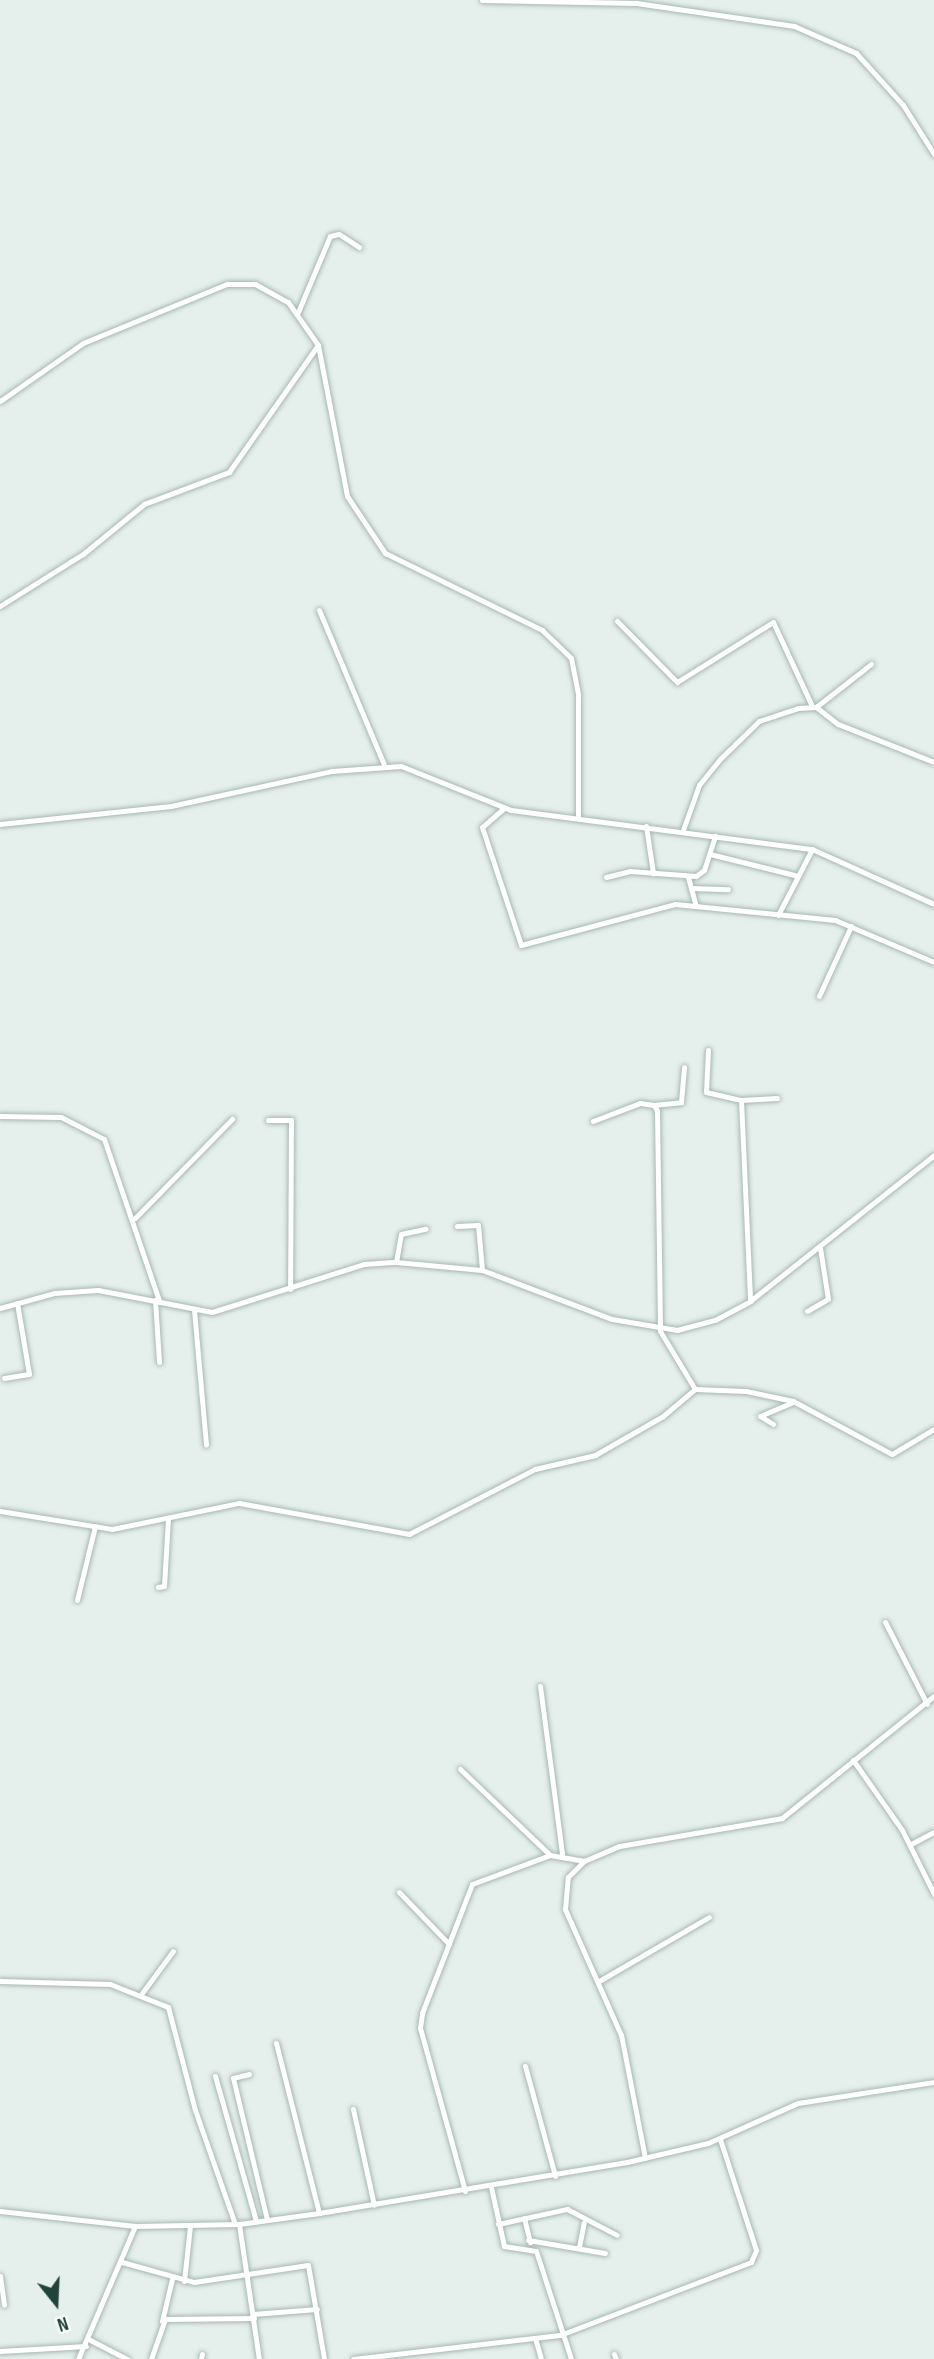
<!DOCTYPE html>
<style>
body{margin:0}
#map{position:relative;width:934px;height:2359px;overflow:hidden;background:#e5efeb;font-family:"Sofia Sans Condensed",sans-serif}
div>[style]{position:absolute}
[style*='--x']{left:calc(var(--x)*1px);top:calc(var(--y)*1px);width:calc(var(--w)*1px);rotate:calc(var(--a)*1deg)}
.roads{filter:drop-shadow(0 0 2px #a7b8b3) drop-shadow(0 0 2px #a7b8b3)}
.minor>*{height:5px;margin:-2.5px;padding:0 2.5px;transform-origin:2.5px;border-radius:2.5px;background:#fff}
span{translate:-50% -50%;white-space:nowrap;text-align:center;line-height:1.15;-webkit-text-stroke:7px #f7fbf9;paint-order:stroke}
.north{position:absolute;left:21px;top:2268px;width:70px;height:70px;-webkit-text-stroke:5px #f7fbf9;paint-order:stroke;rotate:162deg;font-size:19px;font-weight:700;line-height:28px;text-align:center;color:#22433b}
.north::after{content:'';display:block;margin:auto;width:24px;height:32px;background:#22433b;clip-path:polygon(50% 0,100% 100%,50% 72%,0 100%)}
</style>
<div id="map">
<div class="roads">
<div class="minor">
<i style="--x:482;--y:0;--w:154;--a:1.1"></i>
<i style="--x:636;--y:3;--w:160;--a:8.3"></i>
<i style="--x:794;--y:26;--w:68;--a:23.5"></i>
<i style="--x:856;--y:53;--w:70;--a:47.9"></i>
<i style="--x:903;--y:105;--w:58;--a:57.7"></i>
<i style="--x:298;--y:312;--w:82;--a:-67.2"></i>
<i style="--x:330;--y:236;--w:9;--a:-13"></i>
<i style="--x:339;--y:234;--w:24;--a:33"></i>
<i style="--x:0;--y:401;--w:101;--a:-34.9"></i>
<i style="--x:83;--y:343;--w:156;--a:-22.3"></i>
<i style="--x:227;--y:284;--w:28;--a:0"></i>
<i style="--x:255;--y:284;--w:38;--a:29"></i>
<i style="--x:288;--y:302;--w:52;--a:55.1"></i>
<i style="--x:318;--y:345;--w:154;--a:79.1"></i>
<i style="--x:347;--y:496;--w:69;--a:56.3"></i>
<i style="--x:385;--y:553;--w:175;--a:26.1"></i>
<i style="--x:542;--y:630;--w:40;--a:44"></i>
<i style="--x:571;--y:658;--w:38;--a:79"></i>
<i style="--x:578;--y:695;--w:123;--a:90"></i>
<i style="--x:0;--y:606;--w:98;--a:-32.1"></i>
<i style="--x:83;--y:554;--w:79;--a:-39.3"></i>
<i style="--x:144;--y:504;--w:91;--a:-20.6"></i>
<i style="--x:229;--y:472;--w:155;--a:-55"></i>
<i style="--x:319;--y:610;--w:170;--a:67.2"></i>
<i style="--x:617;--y:621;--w:86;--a:45.5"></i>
<i style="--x:677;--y:682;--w:113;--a:-32"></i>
<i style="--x:773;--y:622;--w:93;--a:65.1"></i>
<i style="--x:816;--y:707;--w:70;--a:-38"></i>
<i style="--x:504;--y:808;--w:29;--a:139"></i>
<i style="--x:482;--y:827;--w:124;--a:71.7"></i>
<i style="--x:521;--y:945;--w:159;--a:-14.9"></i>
<i style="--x:675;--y:904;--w:161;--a:5.7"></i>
<i style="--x:835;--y:920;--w:108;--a:23"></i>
<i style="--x:0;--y:824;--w:172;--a:-6"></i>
<i style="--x:171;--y:806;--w:165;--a:-12.3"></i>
<i style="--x:332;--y:771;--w:69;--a:-4.1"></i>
<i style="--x:401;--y:766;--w:118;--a:21.8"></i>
<i style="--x:511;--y:810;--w:304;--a:7.4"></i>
<i style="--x:812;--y:849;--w:134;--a:24.3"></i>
<i style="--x:646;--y:826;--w:48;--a:81.5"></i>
<i style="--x:683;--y:830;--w:48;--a:-70.4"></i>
<i style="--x:699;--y:785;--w:35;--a:-51"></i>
<i style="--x:721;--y:758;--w:53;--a:-44.2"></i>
<i style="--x:759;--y:721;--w:41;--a:-18.4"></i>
<i style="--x:798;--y:708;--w:18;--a:-3"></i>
<i style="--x:816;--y:707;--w:28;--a:38"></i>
<i style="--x:838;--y:724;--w:103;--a:21.6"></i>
<i style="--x:710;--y:854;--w:91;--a:14"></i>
<i style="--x:606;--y:877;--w:25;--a:-14"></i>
<i style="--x:630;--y:871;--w:66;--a:4.3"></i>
<i style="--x:696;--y:876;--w:10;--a:-37"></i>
<i style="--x:704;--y:870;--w:36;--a:-72"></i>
<i style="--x:688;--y:877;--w:30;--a:75"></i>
<i style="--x:691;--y:888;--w:37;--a:2"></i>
<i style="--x:778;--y:915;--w:74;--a:-62.7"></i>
<i style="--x:819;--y:996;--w:77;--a:-65.4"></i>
<i style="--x:708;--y:1050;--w:42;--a:92.7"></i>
<i style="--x:706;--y:1092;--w:36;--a:13"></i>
<i style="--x:741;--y:1100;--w:36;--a:-3"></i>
<i style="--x:741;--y:1100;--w:201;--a:87.4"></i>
<i style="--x:654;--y:1105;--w:27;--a:-6"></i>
<i style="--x:681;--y:1102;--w:35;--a:-85"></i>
<i style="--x:0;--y:1116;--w:61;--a:0.9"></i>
<i style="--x:61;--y:1117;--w:48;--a:27.1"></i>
<i style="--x:104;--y:1139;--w:171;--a:71.2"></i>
<i style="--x:268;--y:1120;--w:23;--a:0"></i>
<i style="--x:291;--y:1120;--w:169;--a:90.3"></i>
<i style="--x:593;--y:1121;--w:50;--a:-21"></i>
<i style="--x:640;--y:1103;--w:14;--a:8"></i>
<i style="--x:654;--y:1105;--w:7;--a:63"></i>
<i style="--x:657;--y:1111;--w:220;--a:89.2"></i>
<i style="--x:660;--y:1331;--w:68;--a:58.9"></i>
<i style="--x:695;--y:1389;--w:51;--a:2.2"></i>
<i style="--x:746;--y:1391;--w:48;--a:12"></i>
<i style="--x:793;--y:1401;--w:112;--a:28.2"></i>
<i style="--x:892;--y:1454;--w:49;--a:-30.8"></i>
<i style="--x:135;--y:1218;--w:139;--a:-45.6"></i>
<i style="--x:457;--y:1226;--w:21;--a:-3"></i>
<i style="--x:478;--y:1225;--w:45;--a:84.9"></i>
<i style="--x:396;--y:1262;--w:28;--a:-80"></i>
<i style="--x:401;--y:1234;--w:25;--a:-12"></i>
<i style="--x:155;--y:1300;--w:62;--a:86.3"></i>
<i style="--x:0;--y:1308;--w:56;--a:-15.5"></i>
<i style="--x:54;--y:1293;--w:44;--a:-3.9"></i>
<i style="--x:98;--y:1290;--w:116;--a:10.9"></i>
<i style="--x:212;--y:1312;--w:159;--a:-17.5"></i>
<i style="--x:364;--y:1264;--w:32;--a:-4"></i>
<i style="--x:396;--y:1262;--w:86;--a:5.3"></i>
<i style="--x:482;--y:1270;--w:139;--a:20.7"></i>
<i style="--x:612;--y:1319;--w:66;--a:9.6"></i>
<i style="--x:677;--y:1330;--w:39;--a:-15"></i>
<i style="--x:715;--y:1320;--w:40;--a:-28"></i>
<i style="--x:750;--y:1301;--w:235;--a:-38.4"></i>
<i style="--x:194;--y:1310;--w:135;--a:84.9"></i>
<i style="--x:807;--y:1311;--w:24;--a:-30"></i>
<i style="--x:828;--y:1299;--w:52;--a:-98.9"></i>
<i style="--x:4;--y:1378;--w:25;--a:-9"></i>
<i style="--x:29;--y:1374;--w:72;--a:-99.6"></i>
<i style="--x:773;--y:1424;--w:15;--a:-148"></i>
<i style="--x:760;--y:1416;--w:36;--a:-23"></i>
<i style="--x:0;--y:1511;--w:113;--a:9.1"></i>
<i style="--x:112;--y:1529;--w:130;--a:-11.6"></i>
<i style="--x:239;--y:1503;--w:173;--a:10.3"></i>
<i style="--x:409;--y:1534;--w:142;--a:-27.3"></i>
<i style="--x:535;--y:1469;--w:62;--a:-13.1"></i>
<i style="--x:595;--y:1455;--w:78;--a:-29.8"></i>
<i style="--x:663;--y:1416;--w:42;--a:-40.2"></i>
<i style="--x:158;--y:1587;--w:6;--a:-9"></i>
<i style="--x:164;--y:1586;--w:67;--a:-86.6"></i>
<i style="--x:77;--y:1600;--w:76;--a:-76.3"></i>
<i style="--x:885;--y:1622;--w:92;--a:62.9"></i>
<i style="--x:540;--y:1686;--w:169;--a:82.5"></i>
<i style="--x:853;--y:1760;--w:85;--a:55"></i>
<i style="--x:902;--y:1830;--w:72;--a:63.4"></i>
<i style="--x:460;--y:1769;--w:124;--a:43.7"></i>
<i style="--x:911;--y:1844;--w:26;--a:-28"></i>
<i style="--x:399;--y:1892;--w:72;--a:46.1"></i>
<i style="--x:0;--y:1981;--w:110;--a:1.6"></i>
<i style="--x:110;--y:1984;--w:62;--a:21.6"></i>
<i style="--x:168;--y:2007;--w:106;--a:75.3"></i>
<i style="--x:195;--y:2110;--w:121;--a:70.7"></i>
<i style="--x:599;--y:1981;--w:127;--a:-30.2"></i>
<i style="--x:142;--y:1993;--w:52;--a:-53.6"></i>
<i style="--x:276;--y:2043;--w:175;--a:75.8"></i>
<i style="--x:525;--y:2066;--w:114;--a:74.7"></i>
<i style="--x:249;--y:2074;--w:16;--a:166"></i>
<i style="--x:233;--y:2078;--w:146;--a:76.5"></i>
<i style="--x:215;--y:2076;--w:151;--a:74.2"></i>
<i style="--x:353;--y:2109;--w:98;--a:77.7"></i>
<i style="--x:645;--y:2158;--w:125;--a:-101"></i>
<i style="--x:621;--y:2035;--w:138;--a:-114"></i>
<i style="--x:565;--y:1909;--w:32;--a:-85"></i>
<i style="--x:568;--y:1877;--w:23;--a:-45"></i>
<i style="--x:584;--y:1861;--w:38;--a:-23"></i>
<i style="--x:619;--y:1846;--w:165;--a:-9.7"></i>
<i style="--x:782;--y:1818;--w:195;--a:-38.8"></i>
<i style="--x:491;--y:2187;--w:60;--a:77.6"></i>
<i style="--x:504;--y:2246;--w:32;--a:9"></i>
<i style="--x:536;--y:2251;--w:114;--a:72"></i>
<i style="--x:465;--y:2191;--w:169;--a:-105.4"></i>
<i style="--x:420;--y:2028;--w:15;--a:-82"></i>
<i style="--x:422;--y:2013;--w:138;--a:-68.8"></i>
<i style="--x:472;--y:1884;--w:83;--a:-20.4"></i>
<i style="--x:550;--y:1855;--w:35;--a:10"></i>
<i style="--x:0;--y:2211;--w:136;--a:6.3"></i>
<i style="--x:135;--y:2226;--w:104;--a:-1.1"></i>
<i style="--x:239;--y:2224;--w:81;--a:-7.8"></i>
<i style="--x:319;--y:2213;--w:312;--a:-9.4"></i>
<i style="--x:627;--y:2162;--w:83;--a:-13.2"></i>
<i style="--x:708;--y:2143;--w:98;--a:-24"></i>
<i style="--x:798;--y:2103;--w:138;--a:-8.8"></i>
<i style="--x:524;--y:2218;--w:25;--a:76"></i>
<i style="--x:239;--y:2224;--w:136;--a:81.6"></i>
<i style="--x:498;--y:2224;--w:71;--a:-12.3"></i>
<i style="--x:567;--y:2209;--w:56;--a:27.5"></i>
<i style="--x:528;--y:2240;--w:78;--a:9.6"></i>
<i style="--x:579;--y:2247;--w:25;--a:-79"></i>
<i style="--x:122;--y:2262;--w:75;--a:15.5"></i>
<i style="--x:194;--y:2282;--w:115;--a:-8.5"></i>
<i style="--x:308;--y:2265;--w:95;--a:80.3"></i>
<i style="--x:0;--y:2276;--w:29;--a:82"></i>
<i style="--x:184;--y:2281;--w:55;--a:-83.8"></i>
<i style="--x:253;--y:2314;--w:64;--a:-4.5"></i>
<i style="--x:162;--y:2321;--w:43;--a:-76.6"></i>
<i style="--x:535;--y:2338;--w:22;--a:74"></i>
<i style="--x:90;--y:2340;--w:42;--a:27.2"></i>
<i style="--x:0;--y:2351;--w:86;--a:-3.3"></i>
<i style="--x:614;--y:2354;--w:5;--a:68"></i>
<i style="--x:78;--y:2359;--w:145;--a:-66.8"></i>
<i style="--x:151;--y:2359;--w:42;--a:-70.7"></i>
<i style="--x:165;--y:2319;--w:89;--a:-0.6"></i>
<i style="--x:201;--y:2359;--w:5;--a:-79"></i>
<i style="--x:353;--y:2359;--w:208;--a:-6.6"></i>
<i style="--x:560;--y:2335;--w:204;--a:-20.9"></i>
<i style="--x:751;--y:2262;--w:13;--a:-67"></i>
<i style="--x:756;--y:2250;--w:117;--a:-108"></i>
</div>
</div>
<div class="north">N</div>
</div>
